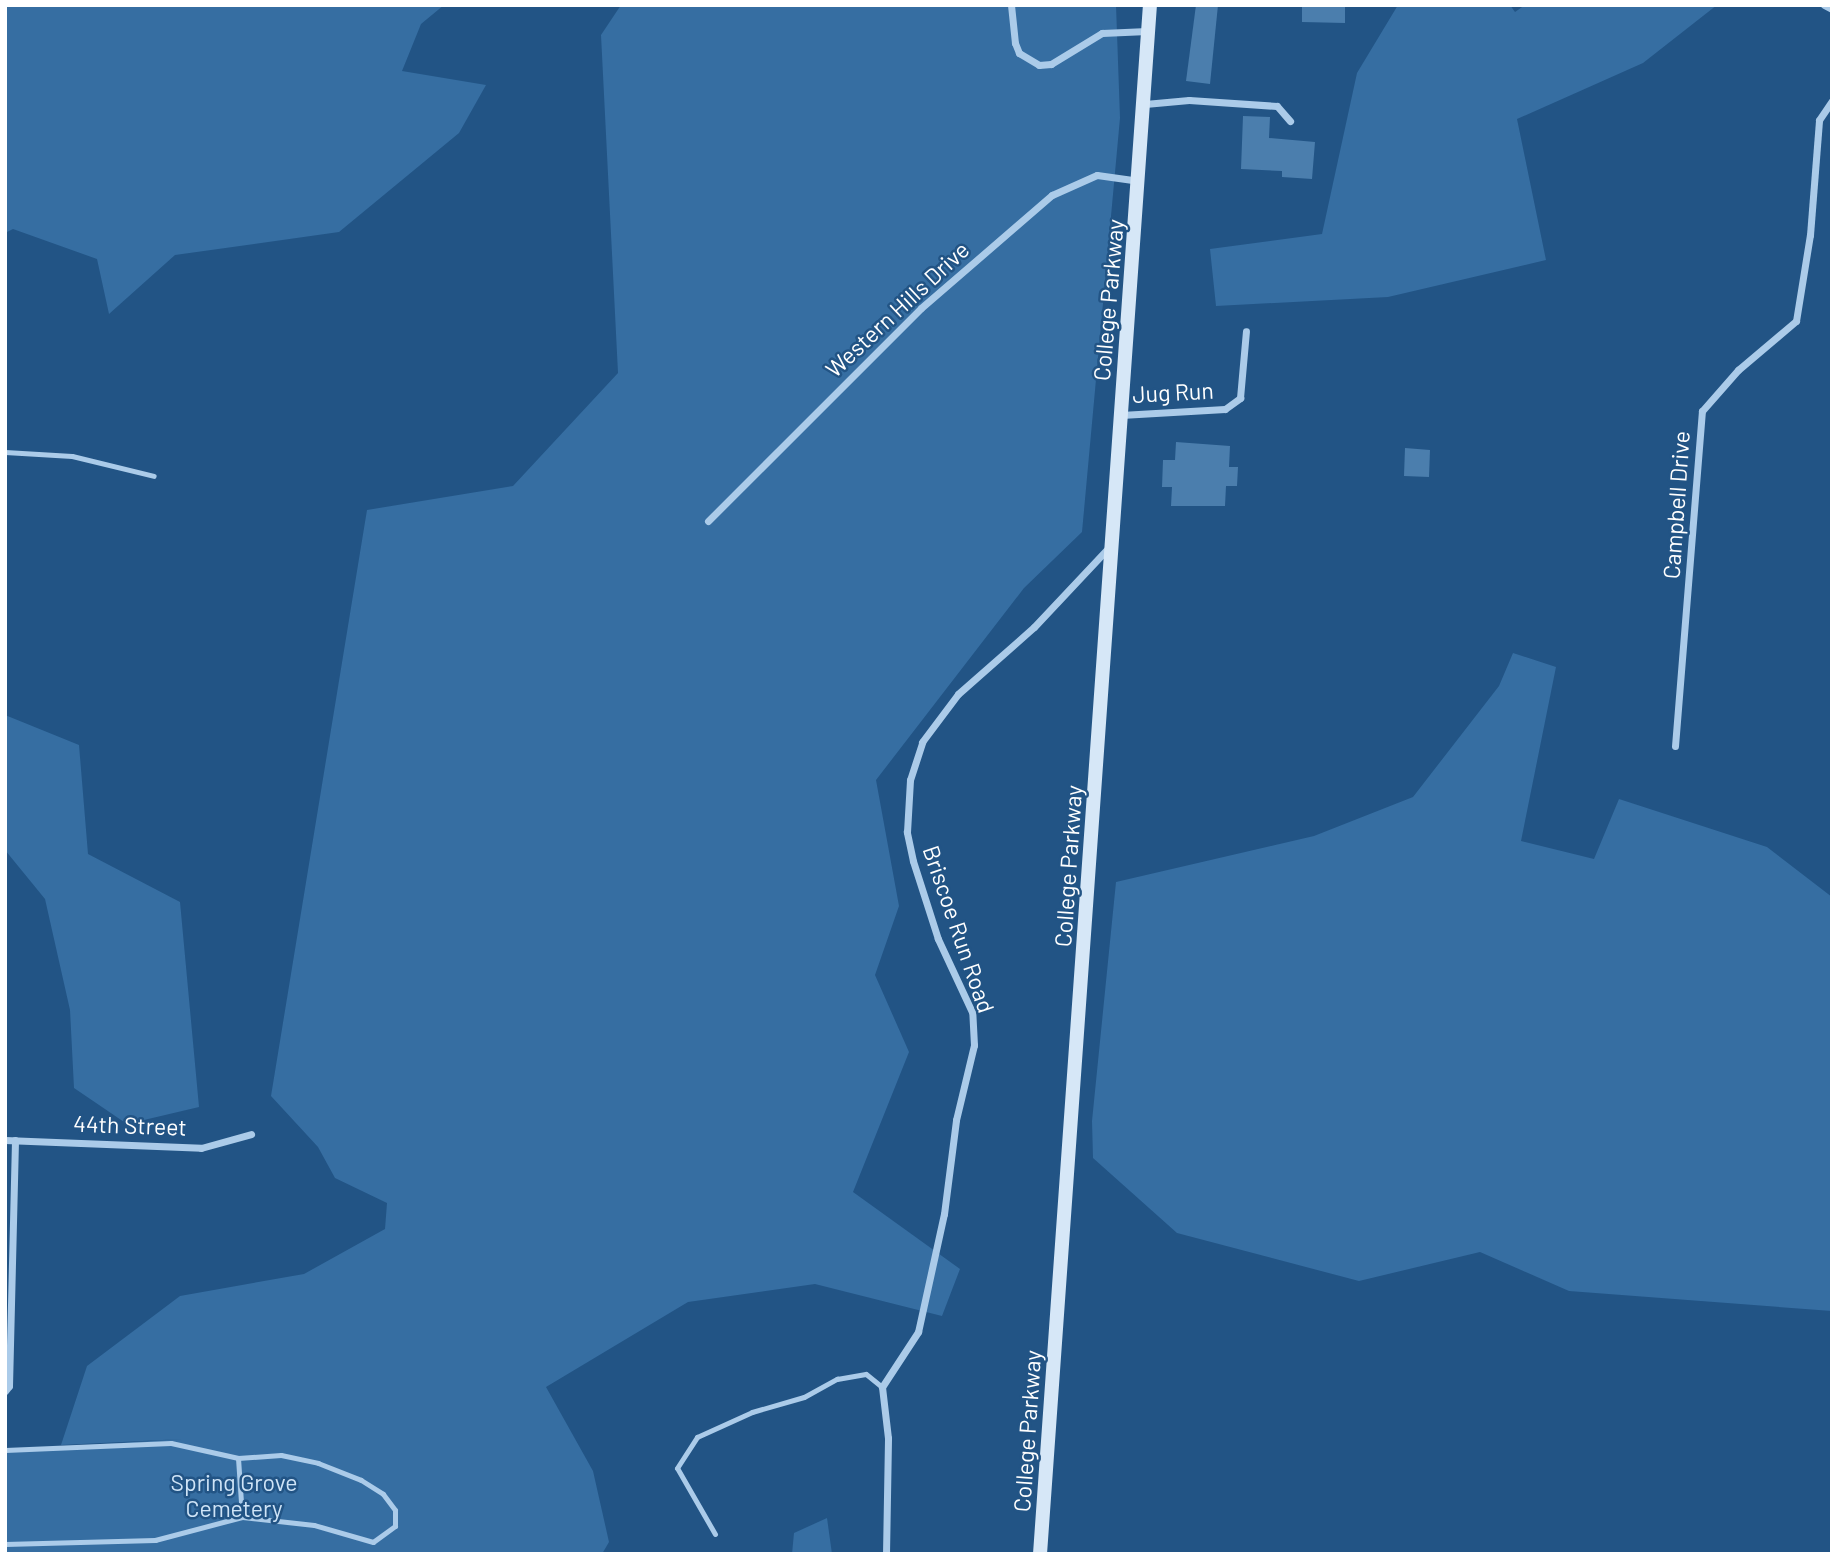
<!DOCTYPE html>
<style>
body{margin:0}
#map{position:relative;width:1837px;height:1559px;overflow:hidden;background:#225485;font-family:Barlow,sans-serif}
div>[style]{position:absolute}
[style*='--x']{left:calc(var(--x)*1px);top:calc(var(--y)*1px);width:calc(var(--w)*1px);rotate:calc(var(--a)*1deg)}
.green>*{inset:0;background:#366ea2}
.building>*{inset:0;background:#4b7ead}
.lane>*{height:5px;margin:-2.5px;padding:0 2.5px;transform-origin:2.5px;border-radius:2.5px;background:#abcbe9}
.street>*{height:7px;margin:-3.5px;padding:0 3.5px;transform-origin:3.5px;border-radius:3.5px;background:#abcbe9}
.secondary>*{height:14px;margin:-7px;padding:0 7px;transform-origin:7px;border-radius:7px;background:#d6e7f7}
span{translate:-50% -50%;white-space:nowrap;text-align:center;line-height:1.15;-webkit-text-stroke:5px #225485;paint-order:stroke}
.street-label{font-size:23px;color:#fff}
.park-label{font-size:23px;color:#cfe4f7}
.frame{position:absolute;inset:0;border:7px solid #fff;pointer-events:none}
</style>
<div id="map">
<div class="green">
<i style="clip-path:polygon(5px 5px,444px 5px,421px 24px,402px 71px,486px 85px,459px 133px,339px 232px,175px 255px,109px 314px,97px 259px,13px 229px,5px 233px)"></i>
<i style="clip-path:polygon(621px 5px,1116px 5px,1120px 118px,1082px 532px,1024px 588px,876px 780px,899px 906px,875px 975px,909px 1052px,853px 1192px,960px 1269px,942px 1316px,815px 1284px,688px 1302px,546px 1387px,593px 1471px,609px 1542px,602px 1554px,5px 1554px,5px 1450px,183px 1439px,61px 1445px,87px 1366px,180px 1296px,304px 1274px,385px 1229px,387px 1203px,335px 1178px,318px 1147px,271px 1096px,367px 510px,513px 486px,618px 373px,601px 35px)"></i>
<i style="clip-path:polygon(1398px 5px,1510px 5px,1515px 12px,1525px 5px,1717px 5px,1643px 63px,1517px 119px,1546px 260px,1388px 297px,1216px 306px,1210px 249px,1322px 234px,1357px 73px)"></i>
<i style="clip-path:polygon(1513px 653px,1556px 667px,1521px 841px,1594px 859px,1619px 799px,1767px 847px,1832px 897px,1832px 1311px,1569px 1291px,1480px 1252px,1359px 1281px,1177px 1233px,1093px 1158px,1092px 1121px,1116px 882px,1314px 836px,1413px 797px,1499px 686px)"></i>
<i style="clip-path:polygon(5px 715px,79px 745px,88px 854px,180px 902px,199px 1107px,127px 1124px,74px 1088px,70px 1010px,45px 899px,5px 850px)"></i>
<i style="clip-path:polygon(827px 1518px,832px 1554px,792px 1554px,794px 1533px)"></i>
</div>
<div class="building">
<i style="clip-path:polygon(1196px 5px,1218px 5px,1210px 84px,1186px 81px)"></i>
<i style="clip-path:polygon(1302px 5px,1345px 5px,1345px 23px,1302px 22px)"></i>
<i style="clip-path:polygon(1243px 116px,1270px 117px,1269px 138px,1315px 142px,1312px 179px,1282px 177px,1282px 171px,1241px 169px)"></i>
<i style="clip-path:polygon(1176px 442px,1230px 446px,1229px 467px,1238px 467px,1237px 486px,1226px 486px,1225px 506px,1171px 506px,1172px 487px,1162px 487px,1163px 460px,1175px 460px)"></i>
<i style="clip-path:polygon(1405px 448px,1430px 450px,1429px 477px,1404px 476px)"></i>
</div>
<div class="lane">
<i style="--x:5;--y:452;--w:67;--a:3.4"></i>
<i style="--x:72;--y:456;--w:84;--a:13.7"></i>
<i style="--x:5;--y:1450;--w:166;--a:-2.4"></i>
<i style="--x:171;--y:1443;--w:69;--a:12.6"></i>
<i style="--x:238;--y:1458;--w:43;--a:-4"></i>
<i style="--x:281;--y:1455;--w:38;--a:12"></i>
<i style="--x:318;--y:1463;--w:46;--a:21.6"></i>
<i style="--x:361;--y:1480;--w:26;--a:32"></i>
<i style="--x:383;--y:1494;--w:20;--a:53"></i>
<i style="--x:395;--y:1510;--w:16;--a:90"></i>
<i style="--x:395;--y:1526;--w:27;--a:144"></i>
<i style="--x:373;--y:1542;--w:61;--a:-163.9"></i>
<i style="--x:314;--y:1525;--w:72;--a:-173.7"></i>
<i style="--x:242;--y:1517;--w:90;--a:165.2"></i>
<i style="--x:155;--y:1540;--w:150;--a:178.5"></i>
<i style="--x:238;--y:1458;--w:59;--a:86.1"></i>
<i style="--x:715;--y:1534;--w:76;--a:-119.9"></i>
<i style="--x:677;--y:1468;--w:37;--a:-57"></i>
<i style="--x:697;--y:1437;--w:60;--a:-24.4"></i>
<i style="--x:752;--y:1412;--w:54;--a:-16.1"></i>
<i style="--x:804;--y:1397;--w:38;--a:-29"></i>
<i style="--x:837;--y:1379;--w:29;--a:-10"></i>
<i style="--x:866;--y:1374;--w:21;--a:39"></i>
</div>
<div class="street">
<i style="--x:1011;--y:5;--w:38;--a:84"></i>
<i style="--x:1015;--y:43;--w:11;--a:68"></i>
<i style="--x:1019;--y:53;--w:23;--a:31"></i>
<i style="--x:1039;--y:65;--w:12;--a:-5"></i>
<i style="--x:1051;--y:64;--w:60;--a:-31.3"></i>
<i style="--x:1102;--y:33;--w:45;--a:-2.5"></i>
<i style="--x:1824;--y:5;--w:9;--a:27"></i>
<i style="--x:1145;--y:104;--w:44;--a:-5.2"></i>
<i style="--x:1189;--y:100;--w:88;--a:3.9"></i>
<i style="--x:1277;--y:106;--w:20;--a:49"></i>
<i style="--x:1121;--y:415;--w:104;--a:-3.3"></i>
<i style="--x:1225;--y:409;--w:19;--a:-36"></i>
<i style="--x:1240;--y:398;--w:67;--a:-84.9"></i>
<i style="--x:708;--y:521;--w:301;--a:-45"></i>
<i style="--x:921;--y:308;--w:173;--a:-40.8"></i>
<i style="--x:1052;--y:195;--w:49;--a:-24"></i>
<i style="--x:1097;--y:175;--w:43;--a:7.9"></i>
<i style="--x:1675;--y:746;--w:336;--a:-85.4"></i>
<i style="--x:1702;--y:411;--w:55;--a:-48.7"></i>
<i style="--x:1738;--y:370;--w:76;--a:-40.2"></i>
<i style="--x:1796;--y:321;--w:87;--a:-80.8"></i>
<i style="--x:1810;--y:235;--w:115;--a:-85.5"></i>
<i style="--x:1819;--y:120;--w:23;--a:-56"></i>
<i style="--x:5;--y:1140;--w:196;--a:2.3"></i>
<i style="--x:201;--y:1148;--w:52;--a:-15.6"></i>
<i style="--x:5;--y:1391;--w:6;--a:-51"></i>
<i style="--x:9;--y:1386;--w:246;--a:-88.6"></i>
<i style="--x:886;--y:1554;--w:116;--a:-89"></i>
<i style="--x:888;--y:1438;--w:51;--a:-96.7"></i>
<i style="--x:882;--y:1387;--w:66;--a:-56.8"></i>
<i style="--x:918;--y:1332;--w:121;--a:-77.6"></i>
<i style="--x:944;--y:1214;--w:95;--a:-82.7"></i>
<i style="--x:956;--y:1120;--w:77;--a:-76.5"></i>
<i style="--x:974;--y:1045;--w:33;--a:-93"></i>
<i style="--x:972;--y:1012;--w:81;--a:-115"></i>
<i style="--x:938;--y:939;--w:82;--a:-107.8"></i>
<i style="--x:913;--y:861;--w:30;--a:-102"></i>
<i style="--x:907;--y:832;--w:52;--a:-86.7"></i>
<i style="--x:910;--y:780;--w:40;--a:-72"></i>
<i style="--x:922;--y:742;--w:60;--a:-53.1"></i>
<i style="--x:958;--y:694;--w:101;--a:-41.4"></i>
<i style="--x:1034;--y:627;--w:110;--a:-46.8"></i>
</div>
<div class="secondary">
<i style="--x:1040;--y:1554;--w:1553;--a:-85.94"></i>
</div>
<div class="street-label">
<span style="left:1108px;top:300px;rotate:-85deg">College Parkway</span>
<span style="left:897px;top:309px;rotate:-43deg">Western Hills Drive</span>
<span style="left:1173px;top:392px;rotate:-3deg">Jug Run</span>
<span style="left:1676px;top:505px;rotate:-86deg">Campbell Drive</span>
<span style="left:1068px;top:866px;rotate:-86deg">College Parkway</span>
<span style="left:959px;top:929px;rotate:71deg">Briscoe Run Road</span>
<span style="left:130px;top:1125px;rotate:2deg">44th Street</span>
<span style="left:1027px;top:1431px;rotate:-86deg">College Parkway</span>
</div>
<div class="park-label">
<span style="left:234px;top:1495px">Spring Grove<br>Cemetery</span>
</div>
<div class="frame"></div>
</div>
